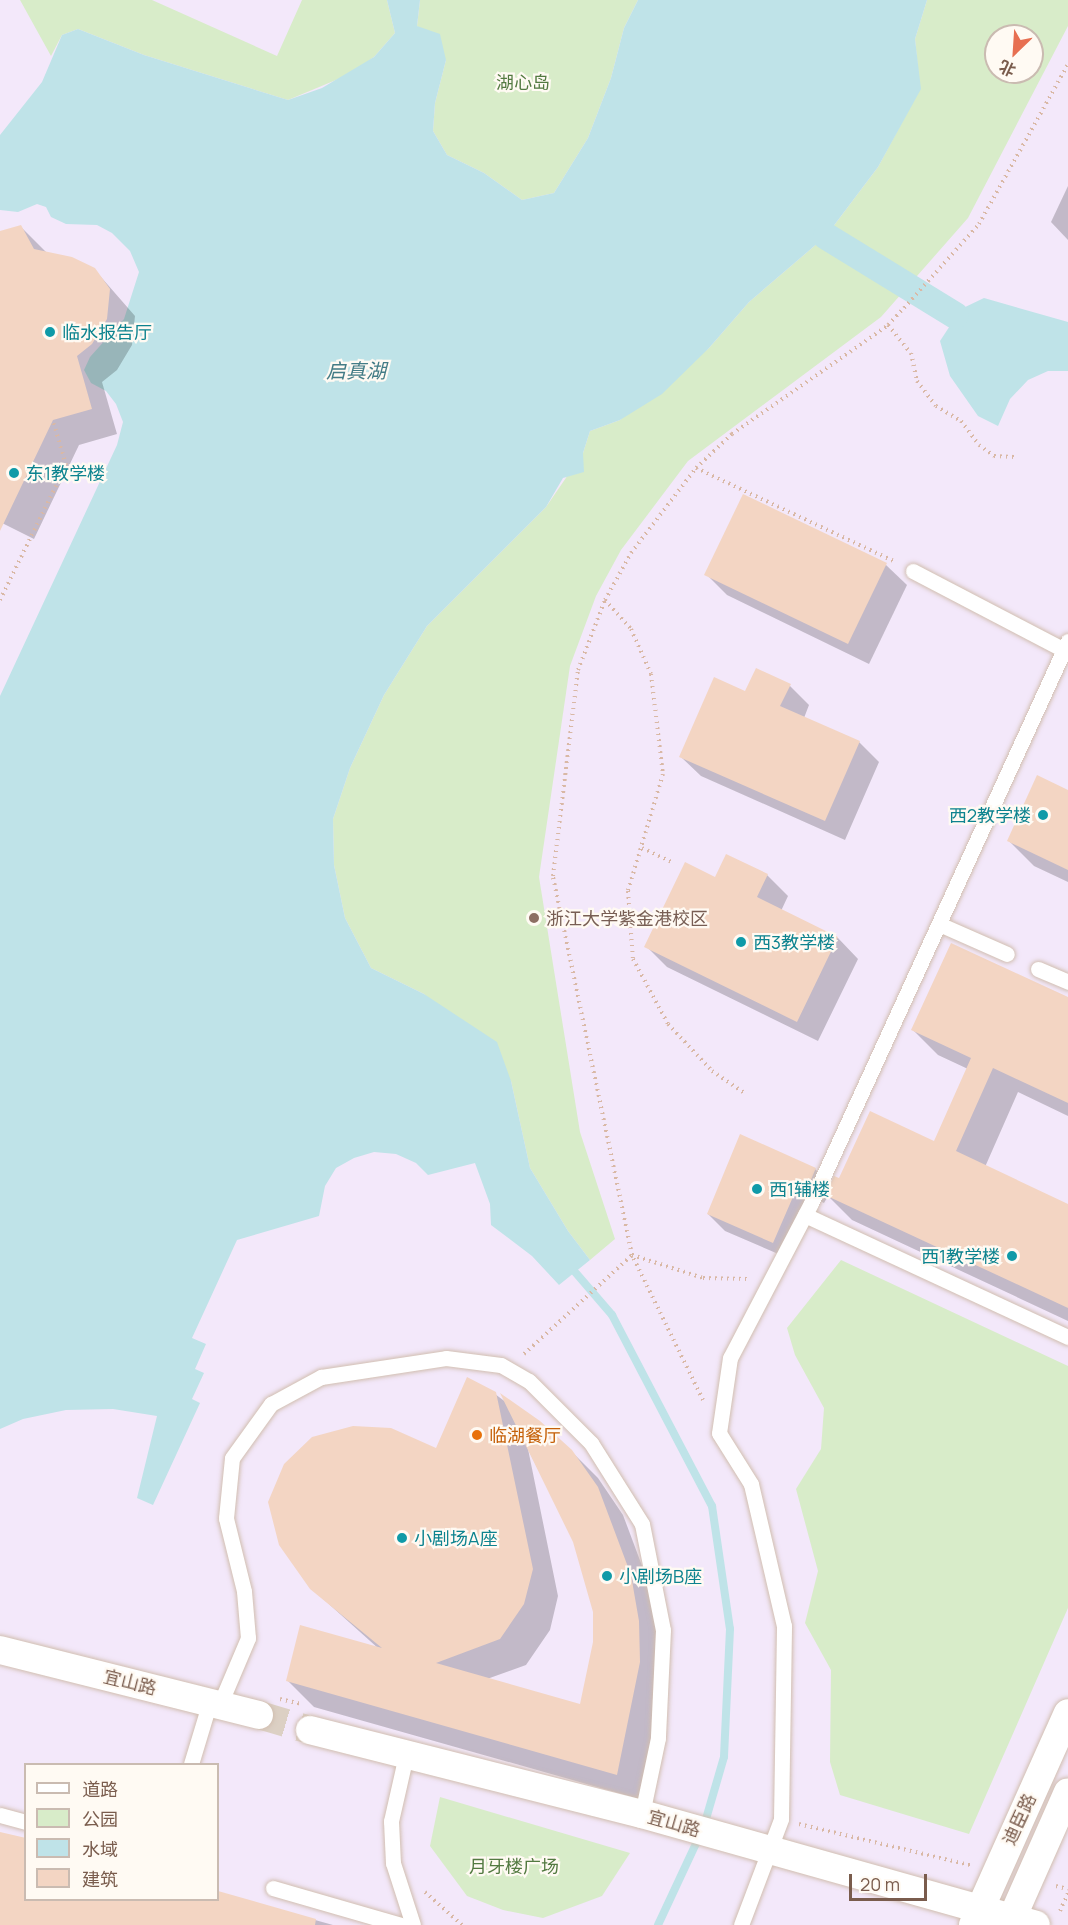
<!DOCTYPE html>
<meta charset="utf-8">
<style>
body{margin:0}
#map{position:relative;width:1068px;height:1925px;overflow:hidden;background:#fdf6ec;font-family:Manrope,"Noto Sans SC",sans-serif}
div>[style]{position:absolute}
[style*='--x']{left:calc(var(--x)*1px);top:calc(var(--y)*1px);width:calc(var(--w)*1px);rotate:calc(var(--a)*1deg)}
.education>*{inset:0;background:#f3e8fa}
.green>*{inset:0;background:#d8ecc9}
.water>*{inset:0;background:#bfe3e8}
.shadow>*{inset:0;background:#0003}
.stream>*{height:8px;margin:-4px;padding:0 4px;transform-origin:4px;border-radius:4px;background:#bfe3e8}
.canal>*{height:27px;margin:-13.5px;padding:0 13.5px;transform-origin:13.5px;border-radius:13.5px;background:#bfe3e8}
.building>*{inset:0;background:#f3d5c3}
.street-tunnel>*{height:28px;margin-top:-14px;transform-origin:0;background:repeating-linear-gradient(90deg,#dcd0c4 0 28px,transparent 0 42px)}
.path>*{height:4px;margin-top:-2px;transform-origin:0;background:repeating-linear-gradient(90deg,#d9b8a5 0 1.5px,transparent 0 6px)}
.roads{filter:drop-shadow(0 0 2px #d1beb0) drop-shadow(0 0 2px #d1beb0)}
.lane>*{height:15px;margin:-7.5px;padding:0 7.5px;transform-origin:7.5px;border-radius:7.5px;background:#fff}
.street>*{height:28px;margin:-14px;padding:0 14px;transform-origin:14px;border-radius:14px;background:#fff}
.dots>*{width:16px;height:16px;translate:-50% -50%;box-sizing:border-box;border:3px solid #fffaf3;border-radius:50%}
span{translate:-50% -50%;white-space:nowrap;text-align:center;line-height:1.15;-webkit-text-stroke:4.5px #fffaf3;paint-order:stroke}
.park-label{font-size:18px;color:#537a41}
.culture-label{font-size:18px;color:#0d838f}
.left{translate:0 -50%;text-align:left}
.right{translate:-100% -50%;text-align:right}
.education-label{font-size:18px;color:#785e54}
.food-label{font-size:18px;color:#c56008}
.street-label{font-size:18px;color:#7a5c4d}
.water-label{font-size:20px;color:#437c86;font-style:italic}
.legend{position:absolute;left:24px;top:1763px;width:195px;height:138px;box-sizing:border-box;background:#fffaf3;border:2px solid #cabbb1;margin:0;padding:8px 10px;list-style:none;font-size:18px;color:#7a5c4d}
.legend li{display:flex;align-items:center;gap:12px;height:30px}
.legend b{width:30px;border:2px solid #cabbb1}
.north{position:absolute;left:984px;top:24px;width:60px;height:60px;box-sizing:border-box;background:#fffaf3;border:2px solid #cabbb1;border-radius:50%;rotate:205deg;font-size:16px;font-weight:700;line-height:24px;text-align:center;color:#7a5c4d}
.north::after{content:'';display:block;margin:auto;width:21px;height:27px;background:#e76f51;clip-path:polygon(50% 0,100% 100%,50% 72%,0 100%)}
.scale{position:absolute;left:849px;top:1874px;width:78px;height:27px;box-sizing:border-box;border:3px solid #7a5c4d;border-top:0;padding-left:8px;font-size:18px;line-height:21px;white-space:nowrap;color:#7a5c4d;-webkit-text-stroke:4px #fffaf3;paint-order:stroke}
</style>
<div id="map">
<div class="education">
<i style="clip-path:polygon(evenodd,0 0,1068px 0,1068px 1925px,0 1925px,0 0,996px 36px,1032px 36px,1032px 72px,996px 72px,996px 36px,0 0,26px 1764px,218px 1764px,218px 1900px,26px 1900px,26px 1764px)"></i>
</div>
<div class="green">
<i style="clip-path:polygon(20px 0,152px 0,277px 56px,302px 0,387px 0,395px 33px,374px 57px,348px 75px,288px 100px,144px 55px,78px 29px,62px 35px,51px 56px)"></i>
<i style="clip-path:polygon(420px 0,638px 0,624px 28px,611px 78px,588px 138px,554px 193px,522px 200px,484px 173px,447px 155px,433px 131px,435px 103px,446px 60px,417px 26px)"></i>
<i style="clip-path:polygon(evenodd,927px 0,1068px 0,1068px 26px,968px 218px,881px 317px,688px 461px,621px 550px,596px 596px,570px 666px,539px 877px,580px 1132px,615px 1239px,590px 1260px,568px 1231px,530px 1168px,511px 1081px,424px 994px,371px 968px,345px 918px,334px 865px,333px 819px,350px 768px,384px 695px,427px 626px,546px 507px,583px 453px,590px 431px,620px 420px,709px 348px,749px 302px,826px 236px,878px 167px,920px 89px,915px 39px,927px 0,996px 36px,1032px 36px,1032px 72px,996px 72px,996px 36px)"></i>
<i style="clip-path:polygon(841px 1260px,1068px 1366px,1068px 1608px,969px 1834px,840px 1795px,830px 1762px,831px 1670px,805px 1623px,818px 1571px,796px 1489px,821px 1449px,824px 1408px,795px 1355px,787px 1328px)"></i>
<i style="clip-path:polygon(440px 1797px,630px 1853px,602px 1896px,543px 1918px,503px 1910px,467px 1896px,430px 1846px)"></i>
</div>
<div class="water">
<i style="clip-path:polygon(387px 0,420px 0,417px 26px,440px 34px,446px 60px,435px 103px,433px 131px,447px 155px,484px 173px,522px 200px,554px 193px,588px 138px,611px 78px,624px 28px,638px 0,927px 0,915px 39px,921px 89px,878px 167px,826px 236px,749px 302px,709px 348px,662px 394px,620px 420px,590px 431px,583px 453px,584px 472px,563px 478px,546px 507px,427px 626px,384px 695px,350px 768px,333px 819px,334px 865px,345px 918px,371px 968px,424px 994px,497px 1042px,511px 1081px,530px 1168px,568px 1231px,590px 1260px,559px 1285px,532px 1256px,491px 1225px,490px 1204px,475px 1163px,428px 1175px,416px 1163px,396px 1154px,374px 1152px,354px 1158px,336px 1168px,325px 1186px,319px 1216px,237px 1240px,192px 1338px,206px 1344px,195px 1369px,204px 1373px,192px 1399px,200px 1403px,153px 1505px,137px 1498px,157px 1416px,113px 1409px,66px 1410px,23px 1419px,0 1429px,0 696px,117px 445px,123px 422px,116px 404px,106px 391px,91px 383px,84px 370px,90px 357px,124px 319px,139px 272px,130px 251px,112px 233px,97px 225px,66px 224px,51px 217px,46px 207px,37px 204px,18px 212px,0 210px,0 135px,42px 82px,62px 35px,78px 29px,144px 55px,288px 100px,322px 88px,374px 57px,395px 33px)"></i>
<i style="clip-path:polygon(984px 298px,1068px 322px,1068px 371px,1048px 371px,1028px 380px,1010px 399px,998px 426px,978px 416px,950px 376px,940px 341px,961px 309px)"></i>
</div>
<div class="shadow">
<i style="clip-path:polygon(1068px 186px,1068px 240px,1051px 222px)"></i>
<i style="clip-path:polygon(21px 227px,47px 253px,94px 269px,135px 316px,132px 345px,117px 370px,102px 382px,117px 434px,79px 445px,34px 539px,0 522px,0 232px)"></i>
<i style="clip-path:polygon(886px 565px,907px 585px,869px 664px,727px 595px,706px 574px)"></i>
<i style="clip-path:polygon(790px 686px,809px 705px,804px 718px,859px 742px,879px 762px,845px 840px,701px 776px,681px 757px,746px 693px)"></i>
<i style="clip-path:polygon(1068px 791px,1068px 882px,1034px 866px,1009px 841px)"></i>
<i style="clip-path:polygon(767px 875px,788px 896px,781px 911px,838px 938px,858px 959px,818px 1041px,667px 967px,646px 946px)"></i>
<i style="clip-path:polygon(1068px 999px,1068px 1116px,1018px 1092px,985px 1167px,1068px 1205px,1068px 1321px,852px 1220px,828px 1196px,824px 1203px,816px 1199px,790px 1259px,725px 1231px,708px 1214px,815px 1169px,831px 1185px,935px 1143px,968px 1069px,938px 1055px,913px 1030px)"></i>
<i style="clip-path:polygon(evenodd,495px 1394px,571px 1451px,598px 1478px,623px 1515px,656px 1603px,665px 1648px,643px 1800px,314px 1707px,288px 1681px,379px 1649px,311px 1588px,437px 1450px,495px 1394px,528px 1449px,574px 1541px,594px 1612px,594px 1642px,581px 1706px,487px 1679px,526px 1665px,550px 1630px,558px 1596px,528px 1449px)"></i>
<i style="clip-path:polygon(0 1834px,26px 1900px,218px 1900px,218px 1893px,333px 1925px,0 1925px)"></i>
</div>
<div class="stream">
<i style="--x:575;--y:1272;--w:57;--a:49.3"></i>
<i style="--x:612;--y:1315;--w:216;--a:62.4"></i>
<i style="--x:712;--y:1506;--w:124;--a:81.7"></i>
<i style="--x:730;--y:1629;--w:128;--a:92.7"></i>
<i style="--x:724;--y:1757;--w:72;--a:106.2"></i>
<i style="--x:658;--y:1925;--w:97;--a:-65"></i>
</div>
<div class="canal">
<i style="--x:826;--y:236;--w:151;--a:31.5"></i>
</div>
<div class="building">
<i style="clip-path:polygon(21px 225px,34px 249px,72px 257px,95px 268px,110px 289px,107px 319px,92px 344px,77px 356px,92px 409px,53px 420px,0 531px,0 231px)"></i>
<i style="clip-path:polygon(743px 494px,887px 563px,848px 644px,704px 575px)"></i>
<i style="clip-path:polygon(756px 668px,791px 684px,780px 706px,860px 741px,825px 821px,679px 757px,714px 677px,745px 691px)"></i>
<i style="clip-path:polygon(1037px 775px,1068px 790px,1068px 870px,1007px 841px)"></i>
<i style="clip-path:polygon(726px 854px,768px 874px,757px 897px,838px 937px,797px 1022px,644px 947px,685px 862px,715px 877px)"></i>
<i style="clip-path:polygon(951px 943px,1068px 997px,1068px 1103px,993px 1068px,956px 1151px,1068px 1204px,1068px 1308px,825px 1195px,834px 1176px,839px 1178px,870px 1111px,934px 1141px,971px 1058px,911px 1030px)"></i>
<i style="clip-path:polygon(740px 1134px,816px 1168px,808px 1187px,799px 1183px,773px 1243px,707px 1214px)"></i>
<i style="clip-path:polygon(467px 1377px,496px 1392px,533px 1569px,524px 1604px,500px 1639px,436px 1663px,580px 1704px,593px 1642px,593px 1612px,573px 1542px,500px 1393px,540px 1421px,572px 1450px,598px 1487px,631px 1575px,639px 1621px,640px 1662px,617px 1775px,286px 1681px,300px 1625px,382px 1648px,310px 1589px,279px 1545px,268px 1502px,284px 1464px,312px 1437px,353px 1426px,391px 1428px,436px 1448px)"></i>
<i style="clip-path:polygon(0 1832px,26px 1838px,26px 1899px,218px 1899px,218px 1891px,316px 1919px,315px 1925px,0 1925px)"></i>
</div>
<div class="street-tunnel">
<i style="--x:259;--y:1715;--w:53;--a:16.4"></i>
</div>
<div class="path">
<i style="--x:888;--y:325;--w:36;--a:51"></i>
<i style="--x:911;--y:353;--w:29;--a:78"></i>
<i style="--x:917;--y:381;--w:31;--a:53"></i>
<i style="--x:936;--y:406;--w:29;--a:31"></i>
<i style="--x:961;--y:421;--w:30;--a:53"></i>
<i style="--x:979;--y:445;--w:19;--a:36"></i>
<i style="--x:994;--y:456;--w:20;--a:3"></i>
<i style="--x:696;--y:468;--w:221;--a:25.2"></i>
<i style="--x:0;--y:600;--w:150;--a:-63.9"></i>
<i style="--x:66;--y:465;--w:46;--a:-106.5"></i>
<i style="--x:605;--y:600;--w:39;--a:48"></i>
<i style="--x:631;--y:629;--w:49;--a:66"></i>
<i style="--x:651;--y:674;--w:101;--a:83.2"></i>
<i style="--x:663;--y:774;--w:122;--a:106.7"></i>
<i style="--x:628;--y:891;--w:68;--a:85.8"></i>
<i style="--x:633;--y:959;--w:74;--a:61.7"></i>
<i style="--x:668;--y:1024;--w:64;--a:46.9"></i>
<i style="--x:712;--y:1071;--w:41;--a:34.1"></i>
<i style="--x:642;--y:848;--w:33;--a:25"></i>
<i style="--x:524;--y:1354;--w:147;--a:-42.5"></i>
<i style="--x:632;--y:1255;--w:75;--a:17.9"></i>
<i style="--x:703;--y:1278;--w:44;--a:1.3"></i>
<i style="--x:703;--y:1400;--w:161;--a:-116.1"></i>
<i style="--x:632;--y:1255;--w:387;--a:-101.8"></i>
<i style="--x:553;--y:876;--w:208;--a:-83.1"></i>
<i style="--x:578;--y:670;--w:75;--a:-68.9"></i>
<i style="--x:605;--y:600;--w:54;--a:-61"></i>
<i style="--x:631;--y:553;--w:107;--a:-52.6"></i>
<i style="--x:696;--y:468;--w:50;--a:-43.4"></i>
<i style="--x:732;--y:434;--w:190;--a:-34.9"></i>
<i style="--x:888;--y:325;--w:23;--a:-47"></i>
<i style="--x:904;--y:308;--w:113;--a:-48.2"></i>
<i style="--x:979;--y:224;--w:183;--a:-60.9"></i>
<i style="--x:280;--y:1699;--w:23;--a:13"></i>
<i style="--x:799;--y:1824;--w:176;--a:13.5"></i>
<i style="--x:1056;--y:1886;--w:12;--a:14"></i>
<i style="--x:425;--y:1892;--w:50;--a:41.7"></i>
<i style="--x:1060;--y:1911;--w:20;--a:-66"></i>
</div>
<div class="roads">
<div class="lane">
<i style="--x:913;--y:571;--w:170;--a:27.6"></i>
<i style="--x:939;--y:924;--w:74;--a:23.8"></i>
<i style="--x:1038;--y:969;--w:33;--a:23"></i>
<i style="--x:805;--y:1215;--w:290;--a:24.9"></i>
<i style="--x:220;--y:1704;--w:72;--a:-67"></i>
<i style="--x:248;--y:1638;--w:47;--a:-94.9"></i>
<i style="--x:244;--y:1591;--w:75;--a:-103.9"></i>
<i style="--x:226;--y:1518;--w:60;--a:-84.3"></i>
<i style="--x:232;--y:1458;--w:67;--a:-54.2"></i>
<i style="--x:271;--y:1404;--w:57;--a:-28.4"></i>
<i style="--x:321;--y:1377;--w:126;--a:-8.6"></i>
<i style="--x:446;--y:1358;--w:55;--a:7.3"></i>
<i style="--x:501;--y:1365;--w:32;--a:30"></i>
<i style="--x:529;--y:1381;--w:88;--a:45"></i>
<i style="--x:591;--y:1443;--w:96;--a:57.8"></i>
<i style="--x:642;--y:1524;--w:108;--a:78.8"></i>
<i style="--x:663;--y:1630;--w:108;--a:92.7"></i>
<i style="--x:658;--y:1738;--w:78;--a:101.9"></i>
<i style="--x:406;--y:1755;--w:68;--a:102.8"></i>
<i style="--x:391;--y:1821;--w:42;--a:87.3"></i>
<i style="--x:393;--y:1863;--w:65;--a:72.1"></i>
<i style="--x:191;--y:1764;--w:66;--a:-73.2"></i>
<i style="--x:0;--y:1815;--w:27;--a:15"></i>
<i style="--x:273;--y:1888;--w:133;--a:16.1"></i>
<i style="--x:741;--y:1925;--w:113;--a:-69.3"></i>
<i style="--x:781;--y:1819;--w:193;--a:-89.1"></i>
<i style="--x:784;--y:1626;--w:146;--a:-103.1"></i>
<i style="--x:751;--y:1484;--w:60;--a:-122.1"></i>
<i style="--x:719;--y:1433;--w:76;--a:-81.7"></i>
<i style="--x:730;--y:1358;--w:175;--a:-62.4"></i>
<i style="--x:811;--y:1203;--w:618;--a:-65.43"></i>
</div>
<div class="street">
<i style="--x:0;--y:1650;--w:267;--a:14.1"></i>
<i style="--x:310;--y:1730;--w:342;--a:14.2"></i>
<i style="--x:642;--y:1814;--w:409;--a:15.7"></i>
<i style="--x:973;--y:1925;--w:232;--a:-65.9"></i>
<i style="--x:1009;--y:1925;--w:145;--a:-66.1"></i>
</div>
</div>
<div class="dots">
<i style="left:50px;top:332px;background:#0f9aa8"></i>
<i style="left:14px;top:473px;background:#0f9aa8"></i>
<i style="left:1043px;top:815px;background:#0f9aa8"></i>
<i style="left:534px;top:918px;background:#8d6e63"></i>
<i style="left:741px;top:942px;background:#0f9aa8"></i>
<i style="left:757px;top:1189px;background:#0f9aa8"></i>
<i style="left:1012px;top:1256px;background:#0f9aa8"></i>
<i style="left:477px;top:1435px;background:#e8710a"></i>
<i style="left:402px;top:1538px;background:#0f9aa8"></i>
<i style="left:607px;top:1576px;background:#0f9aa8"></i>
</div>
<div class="park-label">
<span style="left:523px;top:82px">湖心岛</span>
<span style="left:514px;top:1866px">月牙楼广场</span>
</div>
<div class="culture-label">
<span class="left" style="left:62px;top:332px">临水报告厅</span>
<span class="left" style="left:26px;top:473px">东1教学楼</span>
<span class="right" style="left:1031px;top:815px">西2教学楼</span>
<span class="left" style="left:753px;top:942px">西3教学楼</span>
<span class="left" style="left:769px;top:1189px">西1辅楼</span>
<span class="right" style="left:1000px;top:1256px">西1教学楼</span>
<span class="left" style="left:414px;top:1538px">小剧场A座</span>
<span class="left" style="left:619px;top:1576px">小剧场B座</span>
</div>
<div class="education-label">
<span class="left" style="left:546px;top:918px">浙江大学紫金港校区</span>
</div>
<div class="food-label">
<span class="left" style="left:489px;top:1435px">临湖餐厅</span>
</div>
<div class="street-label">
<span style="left:130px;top:1682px;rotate:14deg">宜山路</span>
<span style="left:1019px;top:1819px;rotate:-65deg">迪臣路</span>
<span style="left:674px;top:1823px;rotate:16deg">宜山路</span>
</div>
<div class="water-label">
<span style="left:356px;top:370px">启真湖</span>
</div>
<ul class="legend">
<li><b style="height:8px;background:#fff"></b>道路</li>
<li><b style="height:16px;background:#d8ecc9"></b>公园</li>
<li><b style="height:16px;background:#bfe3e8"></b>水域</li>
<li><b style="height:16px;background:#f3d5c3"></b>建筑</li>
</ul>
<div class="north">北</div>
<div class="scale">20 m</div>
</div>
